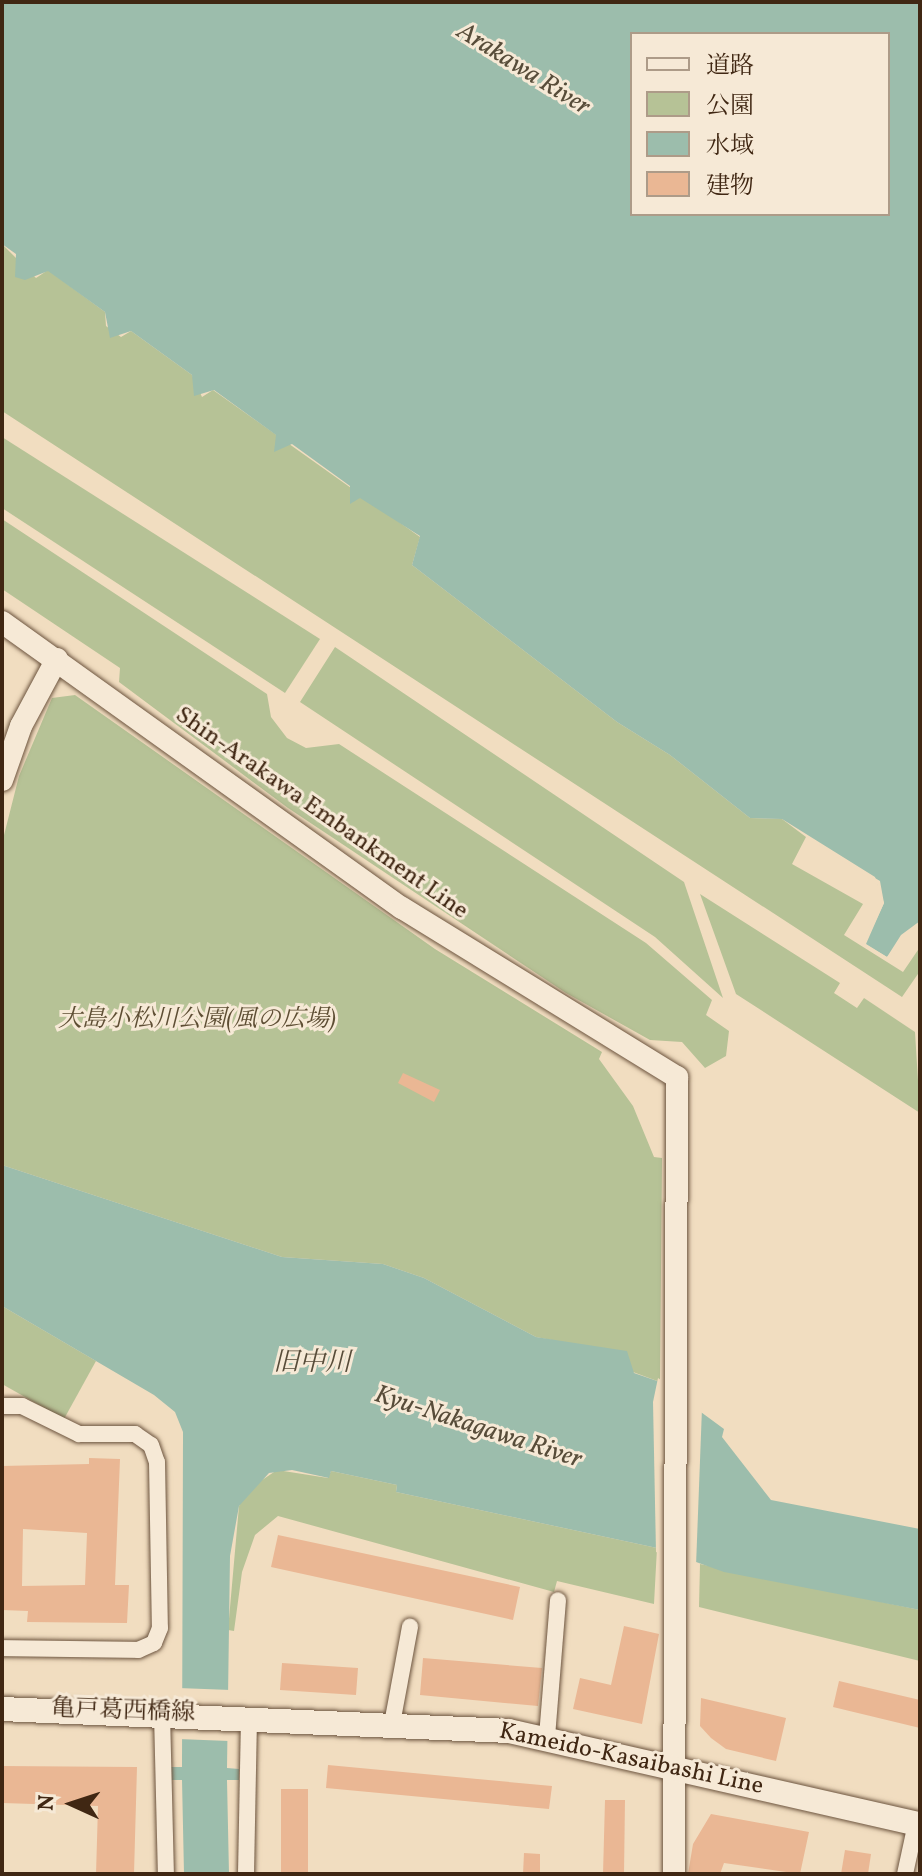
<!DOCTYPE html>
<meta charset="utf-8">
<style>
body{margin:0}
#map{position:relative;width:922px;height:1876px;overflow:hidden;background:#f1ddc0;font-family:Vollkorn,"Noto Serif JP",serif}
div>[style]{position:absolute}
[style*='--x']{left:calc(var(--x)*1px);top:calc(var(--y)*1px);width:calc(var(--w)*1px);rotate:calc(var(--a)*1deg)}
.green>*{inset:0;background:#b6c296}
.water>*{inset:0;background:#9cbdac}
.pier>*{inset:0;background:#f1ddc0}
.building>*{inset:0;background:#eab794}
.roads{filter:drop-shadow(0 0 2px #6c543e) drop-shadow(0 0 2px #6c543e)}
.minor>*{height:16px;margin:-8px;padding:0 8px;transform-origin:8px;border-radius:8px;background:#f6e9d6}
.tertiary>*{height:22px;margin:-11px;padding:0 11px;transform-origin:11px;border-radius:11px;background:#f6e9d6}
.secondary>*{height:24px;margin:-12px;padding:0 12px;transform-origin:12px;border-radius:12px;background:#f6e9d6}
span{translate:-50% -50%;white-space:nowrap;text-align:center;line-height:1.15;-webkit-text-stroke:6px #f6e9d6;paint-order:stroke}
.street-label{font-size:24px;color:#402713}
.park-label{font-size:24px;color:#5e4e34;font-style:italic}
.water-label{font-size:26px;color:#574c39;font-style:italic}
.frame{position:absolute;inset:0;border:4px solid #402713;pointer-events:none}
.legend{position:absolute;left:630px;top:32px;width:260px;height:184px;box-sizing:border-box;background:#f6e9d6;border:2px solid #ad9b88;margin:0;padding:10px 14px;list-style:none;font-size:24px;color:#402713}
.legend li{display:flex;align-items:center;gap:16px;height:40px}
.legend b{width:40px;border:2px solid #ad9b88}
.north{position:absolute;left:32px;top:1764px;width:80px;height:80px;-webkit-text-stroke:6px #f6e9d6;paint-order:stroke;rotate:273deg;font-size:22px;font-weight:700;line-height:32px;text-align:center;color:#402713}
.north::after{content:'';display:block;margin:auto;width:28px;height:36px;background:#402713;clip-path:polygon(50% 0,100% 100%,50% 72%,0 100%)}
</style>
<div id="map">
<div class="green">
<i style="clip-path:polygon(2px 244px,36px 278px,48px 270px,105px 312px,106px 326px,121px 337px,131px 331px,192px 375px,202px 397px,213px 390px,420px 537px,412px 565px,617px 722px,670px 755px,750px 818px,782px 819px,806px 837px,792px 864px,863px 904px,844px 935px,903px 972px,920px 947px,920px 971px,902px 997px,2px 411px)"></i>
<i style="clip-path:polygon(2px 437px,320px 639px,285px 693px,2px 508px)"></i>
<i style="clip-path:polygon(2px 519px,267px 694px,271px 717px,287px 738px,306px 748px,339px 744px,646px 943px,712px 1000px,706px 1015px,729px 1031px,726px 1056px,705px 1068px,682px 1042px,650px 1040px,566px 993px,288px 808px,119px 682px,120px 668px,2px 589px)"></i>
<i style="clip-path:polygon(335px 647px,684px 882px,723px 998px,655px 937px,300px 702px)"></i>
<i style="clip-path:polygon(75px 695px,435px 949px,602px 1052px,599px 1059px,633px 1106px,654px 1157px,662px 1158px,660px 1382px,633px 1372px,624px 1354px,536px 1337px,424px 1278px,383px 1264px,282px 1257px,2px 1165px,2px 843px,19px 776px,52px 698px)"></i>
<i style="clip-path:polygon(700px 894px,840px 983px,834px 993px,857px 1008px,864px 998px,915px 1032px,920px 1113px,736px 994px)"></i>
<i style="clip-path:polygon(2px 1306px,96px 1361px,64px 1419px,2px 1384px)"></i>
<i style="clip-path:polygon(277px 1470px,328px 1478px,331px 1471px,397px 1485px,396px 1492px,657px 1548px,654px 1604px,557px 1581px,554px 1592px,278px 1516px,255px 1535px,242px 1572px,234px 1631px,228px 1630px,239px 1506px,249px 1489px)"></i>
<i style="clip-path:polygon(700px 1564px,920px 1610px,920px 1661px,699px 1607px)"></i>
</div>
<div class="water">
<i style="clip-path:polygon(evenodd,2px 2px,920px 2px,920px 921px,887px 957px,865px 944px,884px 903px,875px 877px,782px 819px,750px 818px,670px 755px,617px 722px,412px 565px,420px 536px,360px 498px,350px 504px,350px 486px,292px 444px,274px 452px,276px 435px,214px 390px,194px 396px,192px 375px,131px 331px,110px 338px,105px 312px,48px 271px,25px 280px,15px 277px,16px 254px,2px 244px,2px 2px,632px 34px,888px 34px,888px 214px,632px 214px,632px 34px)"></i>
<i style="clip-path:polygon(2px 1165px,282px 1257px,383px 1264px,424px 1278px,536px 1337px,627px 1351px,634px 1373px,660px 1382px,724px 1429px,722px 1437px,771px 1500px,920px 1529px,920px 1610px,724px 1572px,657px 1548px,396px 1492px,397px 1485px,331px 1471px,329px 1478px,292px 1470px,269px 1473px,239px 1506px,230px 1556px,227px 1768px,239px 1769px,239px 1780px,227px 1780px,229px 1874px,184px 1874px,182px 1780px,171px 1780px,171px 1767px,182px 1767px,183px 1432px,175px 1412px,154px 1395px,2px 1306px)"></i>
</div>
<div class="pier">
<i style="clip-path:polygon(806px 837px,880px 881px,884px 903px,866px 944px,887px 957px,901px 935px,920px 921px,889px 961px,861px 944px,880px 902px,877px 884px)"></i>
<i style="clip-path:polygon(658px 1378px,702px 1408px,696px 1566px,656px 1552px,653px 1402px)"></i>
<i style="clip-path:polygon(178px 1688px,231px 1690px,229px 1741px,178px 1739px)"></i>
</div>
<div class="building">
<i style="clip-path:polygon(403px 1073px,440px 1090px,434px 1102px,398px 1083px)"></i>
<i style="clip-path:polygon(evenodd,89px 1458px,120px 1459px,115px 1585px,129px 1585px,127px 1623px,27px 1622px,28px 1611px,2px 1610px,2px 1466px,89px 1464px,89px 1458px,23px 1529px,87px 1533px,85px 1585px,22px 1586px,23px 1529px)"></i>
<i style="clip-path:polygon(278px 1535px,520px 1587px,513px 1620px,271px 1567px)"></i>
<i style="clip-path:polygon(624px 1626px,659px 1634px,642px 1724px,573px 1709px,580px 1678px,611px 1685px)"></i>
<i style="clip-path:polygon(423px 1658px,542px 1668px,538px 1706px,420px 1695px)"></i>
<i style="clip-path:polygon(282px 1663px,358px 1668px,356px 1695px,280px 1690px)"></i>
<i style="clip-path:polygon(839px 1681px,920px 1700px,920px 1728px,833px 1707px)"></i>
<i style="clip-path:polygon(701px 1698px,786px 1718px,776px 1761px,726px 1749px,711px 1738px,700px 1726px)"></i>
<i style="clip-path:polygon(328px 1765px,552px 1786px,549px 1809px,326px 1788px)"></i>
<i style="clip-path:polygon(2px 1766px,137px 1767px,134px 1874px,96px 1874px,98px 1806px,2px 1803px)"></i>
<i style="clip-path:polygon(281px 1789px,308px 1789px,308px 1874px,281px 1874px)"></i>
<i style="clip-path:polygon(605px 1800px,625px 1800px,624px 1874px,603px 1874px)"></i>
<i style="clip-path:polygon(711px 1814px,809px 1832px,800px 1874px,724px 1863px,720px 1874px,688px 1874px,693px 1844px)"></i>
<i style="clip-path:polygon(845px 1850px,871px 1854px,868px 1874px,841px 1874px)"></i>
<i style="clip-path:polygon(524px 1853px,540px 1854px,540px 1874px,523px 1874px)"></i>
</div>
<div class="roads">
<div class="minor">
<i style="--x:2;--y:1406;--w:20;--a:0"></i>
<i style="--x:22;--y:1406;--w:64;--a:26.2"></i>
<i style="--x:79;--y:1434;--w:56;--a:0"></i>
<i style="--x:135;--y:1434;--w:19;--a:35"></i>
<i style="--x:151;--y:1445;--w:18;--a:71"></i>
<i style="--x:157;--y:1462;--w:166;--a:89"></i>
<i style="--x:160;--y:1628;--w:16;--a:112"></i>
<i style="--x:154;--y:1643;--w:17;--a:156"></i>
<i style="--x:138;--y:1650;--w:136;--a:-179.2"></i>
<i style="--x:162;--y:1714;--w:160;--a:88.6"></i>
<i style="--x:392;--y:1724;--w:99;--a:-79.5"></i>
<i style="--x:547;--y:1737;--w:137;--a:-85.4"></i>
<i style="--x:246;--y:1874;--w:158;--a:-88.9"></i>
<i style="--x:905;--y:1874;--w:52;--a:-77.8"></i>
</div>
<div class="tertiary">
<i style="--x:2;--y:622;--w:492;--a:35.6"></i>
<i style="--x:402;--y:908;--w:323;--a:31.6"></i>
<i style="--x:677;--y:1077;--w:797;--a:90.22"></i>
<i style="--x:2;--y:780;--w:57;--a:-70.6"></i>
<i style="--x:21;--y:726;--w:76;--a:-61.8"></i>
</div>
<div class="secondary">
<i style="--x:2;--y:1709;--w:507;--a:2.48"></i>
<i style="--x:509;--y:1731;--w:421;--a:12.8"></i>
</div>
</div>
<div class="street-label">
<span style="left:321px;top:814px;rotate:35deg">Shin-Arakawa Embankment Line</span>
<span style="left:123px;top:1712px;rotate:2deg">亀戸葛西橋線</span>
<span style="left:631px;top:1760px;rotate:12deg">Kameido-Kasaibashi Line</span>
</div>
<div class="park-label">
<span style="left:197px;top:1021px">大島小松川公園(風の広場)</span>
</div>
<div class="water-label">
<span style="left:523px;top:70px;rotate:32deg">Arakawa River</span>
<span style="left:312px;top:1364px">旧中川</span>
<span style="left:478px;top:1428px;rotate:18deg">Kyu-Nakagawa River</span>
</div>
<div class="frame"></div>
<ul class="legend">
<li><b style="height:10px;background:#f6e9d6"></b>道路</li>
<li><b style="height:22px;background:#b6c296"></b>公園</li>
<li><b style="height:22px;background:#9cbdac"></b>水域</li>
<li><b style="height:22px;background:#eab794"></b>建物</li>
</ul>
<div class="north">N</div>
</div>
